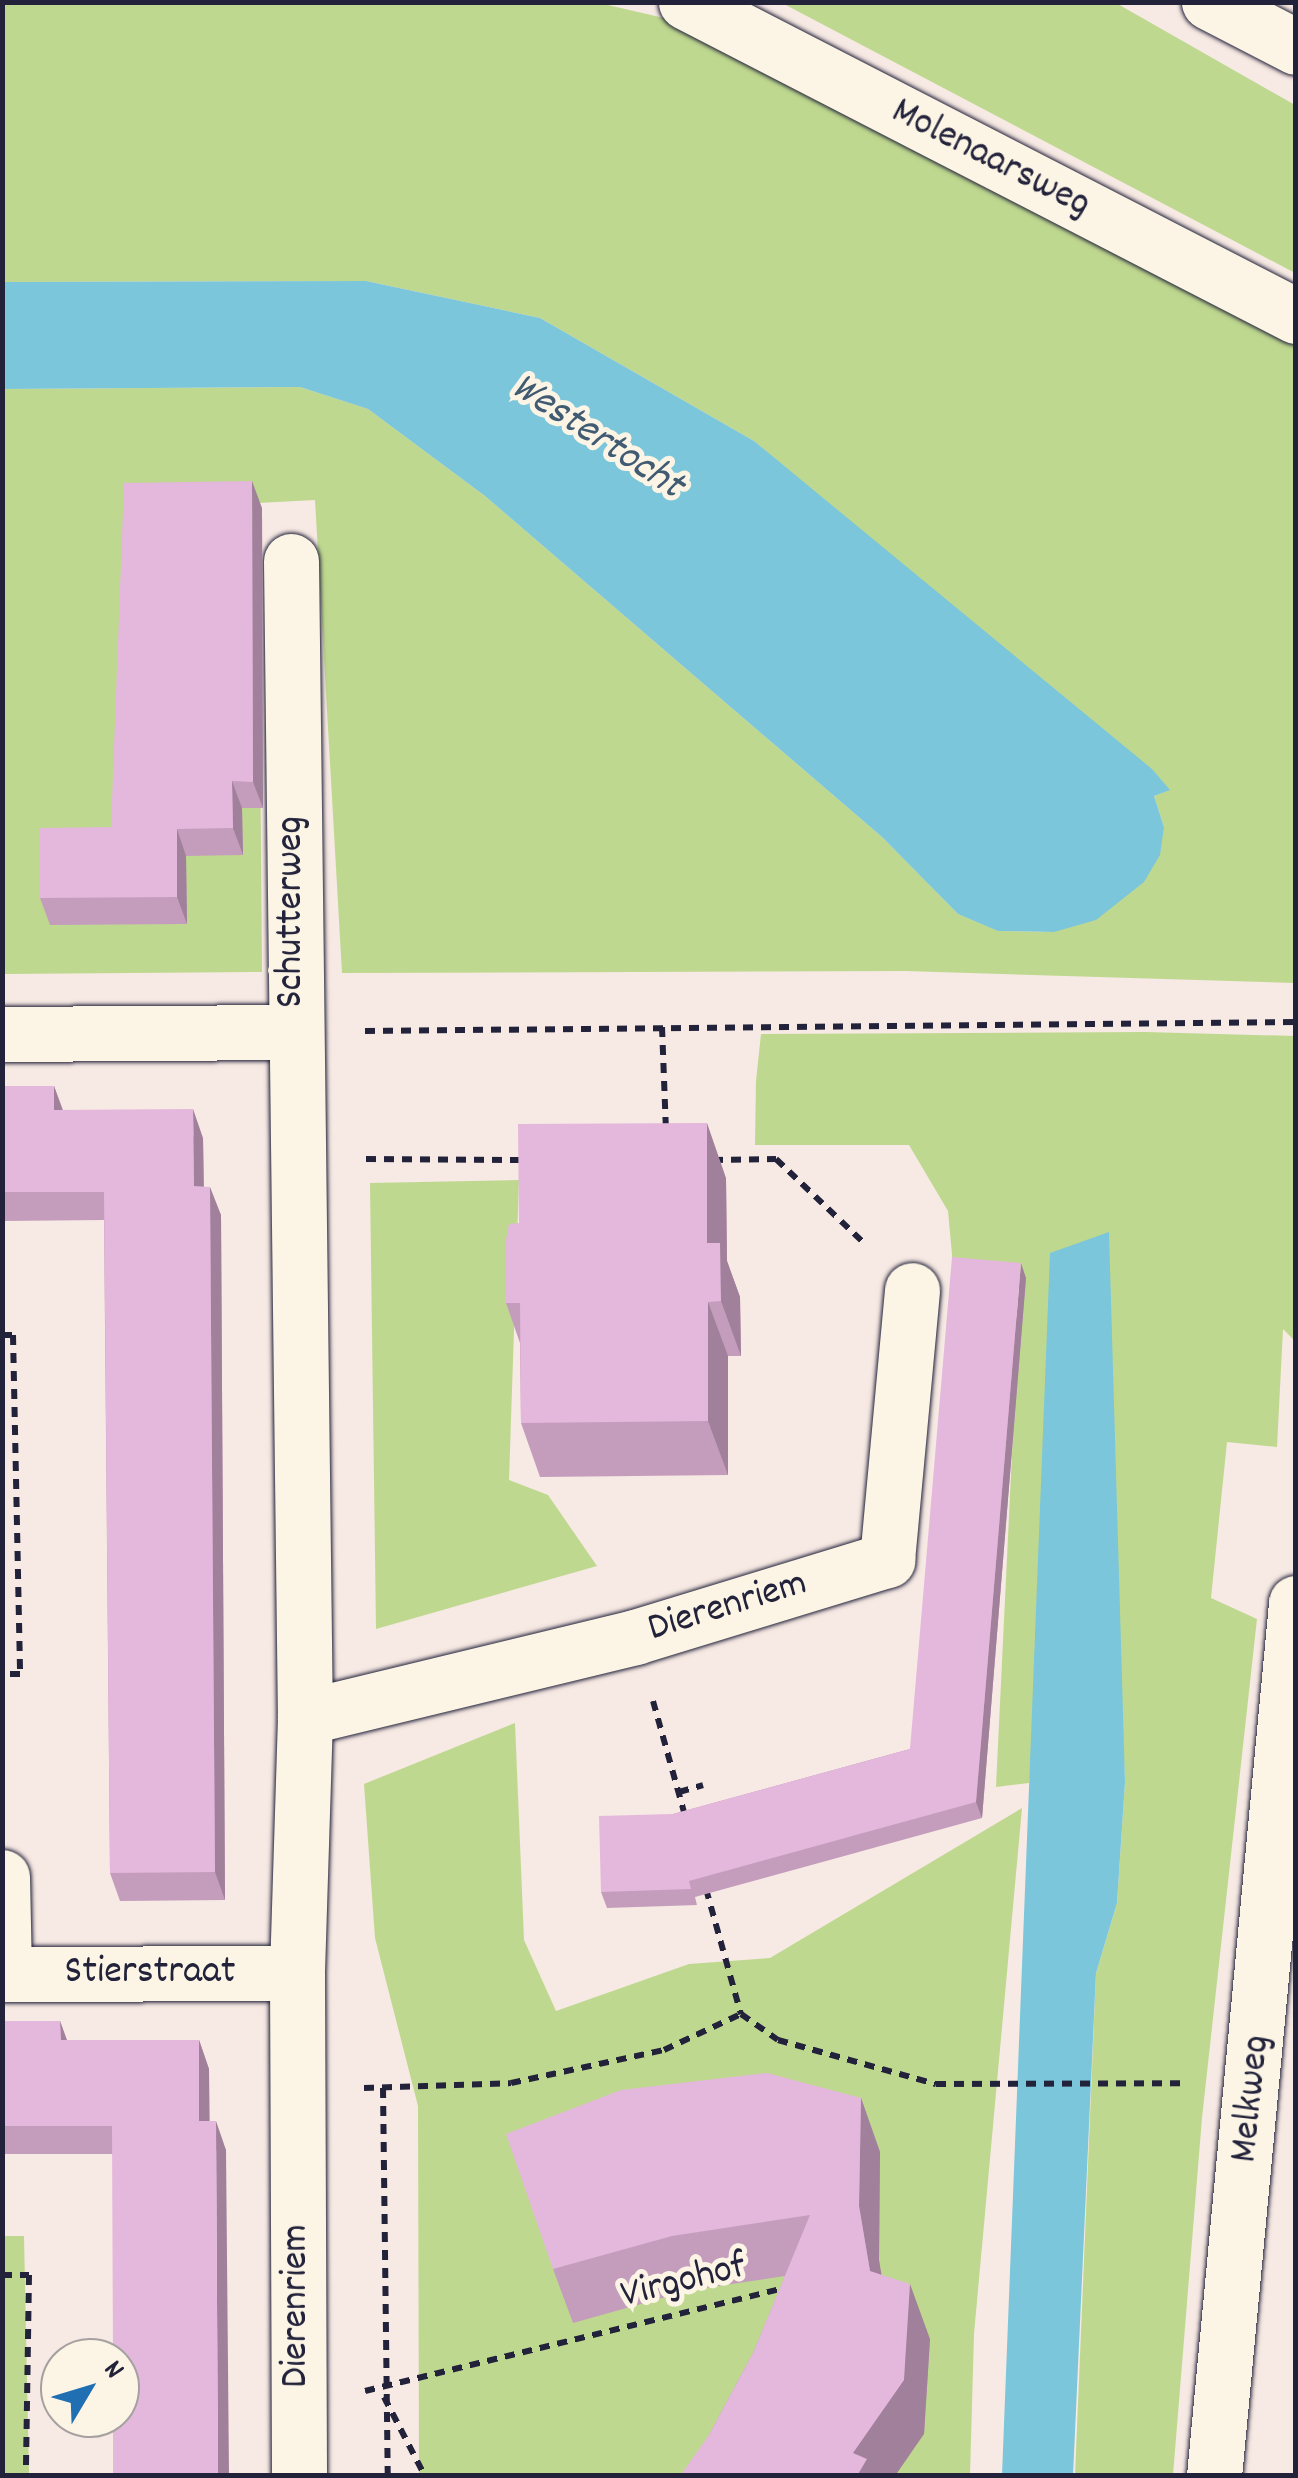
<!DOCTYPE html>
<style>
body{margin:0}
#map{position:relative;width:1298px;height:2478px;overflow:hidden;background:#f7e9e3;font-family:Dekko,sans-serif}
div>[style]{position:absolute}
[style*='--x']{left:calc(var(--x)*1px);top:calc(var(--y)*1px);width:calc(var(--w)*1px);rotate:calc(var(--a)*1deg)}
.green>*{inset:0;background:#bfd88f}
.water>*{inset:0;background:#7bc6da}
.path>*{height:6px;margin-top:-3px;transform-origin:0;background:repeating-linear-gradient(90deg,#22223b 0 10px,transparent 0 18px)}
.roads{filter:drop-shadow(0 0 2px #22223b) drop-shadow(0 0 2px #22223b)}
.minor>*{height:55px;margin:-27.5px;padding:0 27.5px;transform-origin:27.5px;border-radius:27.5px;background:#fcf5e5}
.major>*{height:55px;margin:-27.5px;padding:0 27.5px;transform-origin:27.5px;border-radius:27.5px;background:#fcf5e5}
.wall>*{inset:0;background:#c49dbd}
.shaded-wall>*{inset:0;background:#a0809a}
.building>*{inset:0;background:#e4b7dc}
span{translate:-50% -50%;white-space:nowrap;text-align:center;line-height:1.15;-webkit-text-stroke:10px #fcf5e5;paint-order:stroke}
.street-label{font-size:40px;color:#22223b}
.water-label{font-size:42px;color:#415b73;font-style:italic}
.frame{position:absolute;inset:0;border:5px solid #22223b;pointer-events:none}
.north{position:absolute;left:40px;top:2338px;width:100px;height:100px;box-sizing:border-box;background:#fcf5e5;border:2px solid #a5a1a1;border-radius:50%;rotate:52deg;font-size:28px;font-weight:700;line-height:40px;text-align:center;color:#22223b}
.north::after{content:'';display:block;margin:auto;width:35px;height:45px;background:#1f6fb2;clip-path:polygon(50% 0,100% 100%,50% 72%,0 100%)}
</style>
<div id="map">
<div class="green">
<i style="clip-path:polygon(595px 2px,681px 22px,1295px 337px,1295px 983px,905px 971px,342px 973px,315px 500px,258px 503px,262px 972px,3px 974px,2px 389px,300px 387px,368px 409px,485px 496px,882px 837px,958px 914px,999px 931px,1054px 932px,1164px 827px,1154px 796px,1169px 790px,754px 441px,540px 318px,366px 281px,3px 282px,3px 3px)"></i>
<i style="clip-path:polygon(782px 3px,1116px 3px,1295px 105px,1295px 273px)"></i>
<i style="clip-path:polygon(1145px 1032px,1295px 1036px,1295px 1341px,1283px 1329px,1277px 1447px,1227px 1442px,1211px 1598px,1257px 1619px,1202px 2118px,1173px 2475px,1075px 2475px,1096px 1973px,1117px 1903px,1125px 1782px,1103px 1298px,1029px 1783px,996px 1787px,1020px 1287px,954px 1276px,948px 1211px,909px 1145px,755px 1145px,756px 1081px,761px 1034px)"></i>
<i style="clip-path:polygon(519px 1180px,509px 1480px,548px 1495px,597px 1566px,376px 1629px,370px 1183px)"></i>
<i style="clip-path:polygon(515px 1723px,524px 1940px,556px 2011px,689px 1964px,770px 1958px,1022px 1808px,974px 2334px,970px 2475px,419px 2475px,418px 2106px,375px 1938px,364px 1784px)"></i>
<i style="clip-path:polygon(3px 2236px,24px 2236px,29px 2475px,3px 2475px)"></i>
</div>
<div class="water">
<i style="clip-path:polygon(366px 281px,540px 318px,754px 441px,1152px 769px,1170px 790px,1154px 796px,1164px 827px,1160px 855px,1144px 882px,1096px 920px,1054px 932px,998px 931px,958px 914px,882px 837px,485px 496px,368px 409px,300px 387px,3px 389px,3px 282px)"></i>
<i style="clip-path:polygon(1109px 1232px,1125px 1782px,1117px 1903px,1096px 1973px,1073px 2475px,1002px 2475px,1050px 1253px)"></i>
</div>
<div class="path">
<i style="--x:662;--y:1027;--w:104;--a:87.8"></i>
<i style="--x:365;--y:1031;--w:931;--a:-0.55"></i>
<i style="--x:366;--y:1159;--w:158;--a:0.4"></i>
<i style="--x:713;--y:1160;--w:63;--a:-0.9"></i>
<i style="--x:776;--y:1159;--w:124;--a:43.7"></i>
<i style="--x:2;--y:1335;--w:11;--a:0"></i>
<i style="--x:13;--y:1335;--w:339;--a:88.8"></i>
<i style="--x:20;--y:1674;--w:18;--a:180"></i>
<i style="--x:653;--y:1701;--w:123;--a:74.4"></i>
<i style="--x:679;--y:1792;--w:25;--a:-16"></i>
<i style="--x:706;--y:1889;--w:130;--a:74.4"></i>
<i style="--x:741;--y:2014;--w:45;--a:35.1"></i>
<i style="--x:778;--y:2040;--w:164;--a:15.6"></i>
<i style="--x:936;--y:2084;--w:248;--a:-0.2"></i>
<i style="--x:364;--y:2088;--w:147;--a:-1.9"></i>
<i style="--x:511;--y:2083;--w:157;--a:-12.2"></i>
<i style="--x:664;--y:2050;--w:85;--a:-25.1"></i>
<i style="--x:383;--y:2088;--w:388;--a:89.3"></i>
<i style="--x:2;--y:2275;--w:27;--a:0"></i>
<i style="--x:29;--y:2275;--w:201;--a:90.9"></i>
<i style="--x:365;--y:2391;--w:431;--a:-13.8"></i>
<i style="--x:384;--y:2397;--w:89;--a:62.6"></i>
</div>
<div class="roads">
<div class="minor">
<i style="--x:291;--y:561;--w:1156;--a:89.31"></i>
<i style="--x:305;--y:1717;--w:256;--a:91.8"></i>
<i style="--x:297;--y:1973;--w:503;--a:89.77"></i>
<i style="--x:2;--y:1034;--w:292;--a:-0.4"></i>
<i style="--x:305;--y:1717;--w:340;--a:-13.6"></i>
<i style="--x:635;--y:1637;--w:264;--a:-17"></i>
<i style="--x:887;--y:1560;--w:271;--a:-84.7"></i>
<i style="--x:2;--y:1877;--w:97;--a:88.8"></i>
<i style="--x:2;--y:1974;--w:295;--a:-0.2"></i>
<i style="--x:1214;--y:2476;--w:877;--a:-84.63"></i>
</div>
<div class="major">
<i style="--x:686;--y:2;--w:686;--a:27.24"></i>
<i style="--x:1209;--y:2;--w:98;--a:27.3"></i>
</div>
</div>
<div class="wall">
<i style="clip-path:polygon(262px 508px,263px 808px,242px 808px,243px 855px,186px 856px,187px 924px,50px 925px,40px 898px,111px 827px)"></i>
<i style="clip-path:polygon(2px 1086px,54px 1086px,63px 1110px,203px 1138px,204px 1187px,221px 1215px,225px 1900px,120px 1901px,110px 1873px,104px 1220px,2px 1221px)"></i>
<i style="clip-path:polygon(726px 1178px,727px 1261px,740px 1297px,741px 1356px,728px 1356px,728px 1475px,540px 1477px,521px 1423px,520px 1343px,506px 1303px,519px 1223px)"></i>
<i style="clip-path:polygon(1026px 1278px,982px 1818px,695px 1897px,697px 1905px,607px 1908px,601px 1892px,673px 1814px,910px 1749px)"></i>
<i style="clip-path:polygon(2px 2021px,60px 2021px,67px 2040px,199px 2040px,209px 2069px,209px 2121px,226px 2150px,112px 2154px,2px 2154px)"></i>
<i style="clip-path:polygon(861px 2098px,880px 2152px,879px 2260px,881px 2275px,930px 2339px,924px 2434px,709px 2435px,754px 2351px,785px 2276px,691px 2290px,573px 2323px,553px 2269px)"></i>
</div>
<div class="shaded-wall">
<i style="clip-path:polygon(252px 481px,262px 508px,263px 808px,253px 782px)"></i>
<i style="clip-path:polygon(232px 781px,242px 808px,243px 855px,233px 828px)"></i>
<i style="clip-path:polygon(177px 829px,186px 856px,187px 924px,177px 897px)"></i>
<i style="clip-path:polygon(54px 1086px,64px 1114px,54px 1110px)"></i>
<i style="clip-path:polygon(193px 1109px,203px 1138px,204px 1214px,194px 1186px)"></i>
<i style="clip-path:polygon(707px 1123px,726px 1178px,727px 1261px,740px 1297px,741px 1356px,721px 1301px,707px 1243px)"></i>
<i style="clip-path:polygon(210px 1187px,221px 1215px,225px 1900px,215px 1872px)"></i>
<i style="clip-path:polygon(1021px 1263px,1026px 1278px,982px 1818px,976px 1802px)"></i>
<i style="clip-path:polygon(708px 1302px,728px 1356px,728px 1475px,708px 1421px)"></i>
<i style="clip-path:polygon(60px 2021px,70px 2049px,61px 2040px)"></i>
<i style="clip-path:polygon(199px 2040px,209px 2069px,210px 2149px,199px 2121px)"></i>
<i style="clip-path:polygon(861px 2098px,880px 2152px,879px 2260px,890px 2325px,870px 2271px,859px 2206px)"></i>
<i style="clip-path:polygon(216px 2121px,226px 2150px,229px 2476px,218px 2476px)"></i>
<i style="clip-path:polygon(910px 2284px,930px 2339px,924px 2434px,895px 2476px,857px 2476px,853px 2453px)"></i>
</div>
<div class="building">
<i style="clip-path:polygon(252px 481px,253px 782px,232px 781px,233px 828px,177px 829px,177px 897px,40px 898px,40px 828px,111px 827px,124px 483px)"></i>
<i style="clip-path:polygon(2px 1086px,54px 1086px,54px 1110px,193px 1109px,194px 1186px,210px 1187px,215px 1872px,110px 1873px,104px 1192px,2px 1192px)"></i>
<i style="clip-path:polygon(707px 1123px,707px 1243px,720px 1243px,721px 1301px,708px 1302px,708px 1421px,521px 1423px,520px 1303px,506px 1303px,505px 1245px,509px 1224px,519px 1223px,518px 1124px)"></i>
<i style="clip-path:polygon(952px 1257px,1021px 1263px,976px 1802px,689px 1881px,691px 1889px,601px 1892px,599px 1816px,673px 1814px,910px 1749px)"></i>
<i style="clip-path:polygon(2px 2021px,60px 2021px,61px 2040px,199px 2040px,199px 2121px,216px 2121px,218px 2476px,113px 2476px,113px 2418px,120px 2418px,120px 2358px,113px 2358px,112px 2126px,2px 2126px)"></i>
<i style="clip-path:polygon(767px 2073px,861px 2098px,859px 2206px,870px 2271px,910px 2284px,904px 2380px,853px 2453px,867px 2459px,857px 2476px,680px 2476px,709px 2435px,754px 2351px,810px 2215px,672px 2236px,553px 2269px,506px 2134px,621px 2090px)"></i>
</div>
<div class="street-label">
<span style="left:990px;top:160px;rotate:27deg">Molenaarsweg</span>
<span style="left:293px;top:912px;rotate:-90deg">Schutterweg</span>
<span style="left:728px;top:1608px;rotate:-17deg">Dierenriem</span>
<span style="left:150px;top:1974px">Stierstraat</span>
<span style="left:1253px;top:2099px;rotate:-84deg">Melkweg</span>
<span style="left:684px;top:2283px;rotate:-14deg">Virgohof</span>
<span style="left:298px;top:2306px;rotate:-90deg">Dierenriem</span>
</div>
<div class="water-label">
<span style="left:596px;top:438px;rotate:33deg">Westertocht</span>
</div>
<div class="frame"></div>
<div class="north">N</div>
</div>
